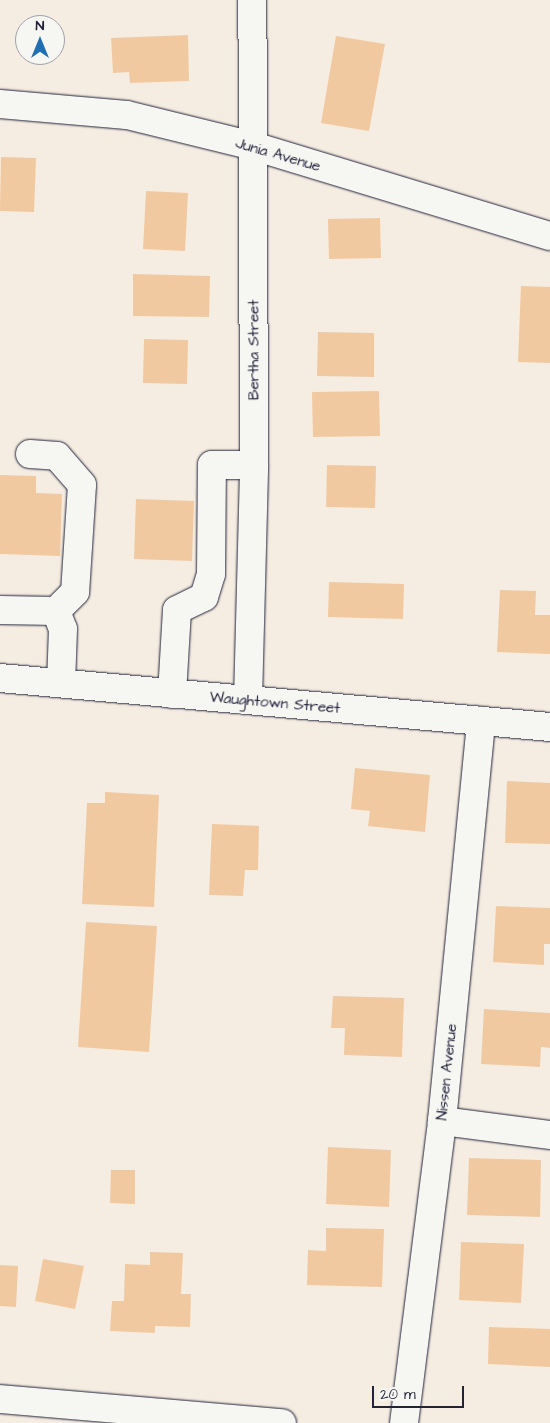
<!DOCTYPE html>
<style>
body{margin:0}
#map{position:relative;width:550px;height:1423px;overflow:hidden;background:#f5ede2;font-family:"Architects Daughter",sans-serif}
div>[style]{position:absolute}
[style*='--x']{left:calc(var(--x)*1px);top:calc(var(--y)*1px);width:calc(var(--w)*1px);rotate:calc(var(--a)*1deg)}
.building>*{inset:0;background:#f1c9a0}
.roads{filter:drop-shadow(0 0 1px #22223b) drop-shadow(0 0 1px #22223b)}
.minor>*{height:28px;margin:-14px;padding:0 14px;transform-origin:14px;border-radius:14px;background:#f6f6f2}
.major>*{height:28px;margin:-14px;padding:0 14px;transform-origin:14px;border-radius:14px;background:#f6f6f2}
span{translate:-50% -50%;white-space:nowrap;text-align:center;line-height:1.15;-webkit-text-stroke:4px #f6f6f2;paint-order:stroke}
.street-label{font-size:15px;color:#22223b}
.north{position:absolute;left:15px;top:15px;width:50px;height:50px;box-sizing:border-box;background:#f6f6f2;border:1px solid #a1a1a9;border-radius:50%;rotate:0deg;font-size:14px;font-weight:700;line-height:20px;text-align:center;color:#22223b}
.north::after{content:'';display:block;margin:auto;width:18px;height:22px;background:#1f6fb2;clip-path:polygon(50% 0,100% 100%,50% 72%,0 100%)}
.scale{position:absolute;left:372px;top:1386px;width:92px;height:22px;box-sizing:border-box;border:2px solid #22223b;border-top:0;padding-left:6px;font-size:15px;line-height:18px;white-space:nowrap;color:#22223b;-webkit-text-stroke:4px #f6f6f2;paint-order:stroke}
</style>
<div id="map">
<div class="building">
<i style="clip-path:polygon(188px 35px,189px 81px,130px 83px,129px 72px,113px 73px,111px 38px)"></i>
<i style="clip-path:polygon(336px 36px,385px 44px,369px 131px,321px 123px)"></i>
<i style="clip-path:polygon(1px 157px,36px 158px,34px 212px,0 211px)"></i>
<i style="clip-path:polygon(146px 191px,188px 193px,185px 251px,143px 249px)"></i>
<i style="clip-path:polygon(380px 218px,381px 258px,329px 259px,328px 219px)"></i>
<i style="clip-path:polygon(133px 274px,210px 276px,209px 317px,133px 316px)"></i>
<i style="clip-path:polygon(521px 286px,550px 287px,550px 363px,518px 362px)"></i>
<i style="clip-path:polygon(318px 332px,374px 333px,374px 377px,317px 376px)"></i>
<i style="clip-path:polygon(144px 339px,188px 340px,187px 384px,143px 383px)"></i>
<i style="clip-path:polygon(379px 391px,380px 436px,313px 437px,312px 392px)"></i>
<i style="clip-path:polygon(327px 465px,376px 466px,375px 508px,326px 507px)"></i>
<i style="clip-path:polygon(0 475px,36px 476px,36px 493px,62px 494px,60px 556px,0 554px)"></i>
<i style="clip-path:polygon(136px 499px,194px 501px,192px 561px,134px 559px)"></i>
<i style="clip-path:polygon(329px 582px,404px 584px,403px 619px,328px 617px)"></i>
<i style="clip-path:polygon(500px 590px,536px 591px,535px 615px,550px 615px,550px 654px,497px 652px)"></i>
<i style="clip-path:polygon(355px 768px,430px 775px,425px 832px,368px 826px,370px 811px,351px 809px)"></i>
<i style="clip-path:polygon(507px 781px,550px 783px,550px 844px,505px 843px)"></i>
<i style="clip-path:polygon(105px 792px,159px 795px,154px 907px,82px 904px,87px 803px,105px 803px)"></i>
<i style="clip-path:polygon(212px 824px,259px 826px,258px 870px,245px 870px,243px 896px,209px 895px)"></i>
<i style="clip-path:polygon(496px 906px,550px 908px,550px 944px,544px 944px,544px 965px,493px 962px)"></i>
<i style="clip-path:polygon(86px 922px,157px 926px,149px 1052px,78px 1047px)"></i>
<i style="clip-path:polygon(333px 996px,404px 998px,402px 1057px,344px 1055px,345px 1028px,331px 1028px)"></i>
<i style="clip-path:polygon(484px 1009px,550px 1013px,550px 1048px,541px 1047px,540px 1067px,481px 1064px)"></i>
<i style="clip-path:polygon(328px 1147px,391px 1150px,389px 1207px,326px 1204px)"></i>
<i style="clip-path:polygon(469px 1158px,541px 1160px,540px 1217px,467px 1215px)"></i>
<i style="clip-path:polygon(111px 1170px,135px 1170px,135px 1204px,110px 1203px)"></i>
<i style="clip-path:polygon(326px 1228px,384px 1229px,382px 1287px,307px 1285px,308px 1250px,326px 1251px)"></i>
<i style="clip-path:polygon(461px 1242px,524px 1244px,521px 1303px,459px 1300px)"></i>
<i style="clip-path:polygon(150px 1252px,183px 1253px,181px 1294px,191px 1294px,190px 1327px,155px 1326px,155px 1333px,110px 1331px,112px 1301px,124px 1301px,125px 1264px,150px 1265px)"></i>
<i style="clip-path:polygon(43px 1259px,84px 1266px,75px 1309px,35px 1301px)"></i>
<i style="clip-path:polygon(0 1265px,18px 1266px,16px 1307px,0 1306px)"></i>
<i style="clip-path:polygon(489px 1327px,550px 1329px,550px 1367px,488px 1364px)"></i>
</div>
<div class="roads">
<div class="minor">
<i style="--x:0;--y:104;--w:127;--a:5"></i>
<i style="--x:127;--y:115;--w:130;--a:13.8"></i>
<i style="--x:253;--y:146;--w:310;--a:16.9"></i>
<i style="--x:30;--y:454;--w:27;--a:4"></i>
<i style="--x:57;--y:456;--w:38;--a:49"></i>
<i style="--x:82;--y:485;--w:107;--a:93.7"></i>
<i style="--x:75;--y:592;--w:27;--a:135"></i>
<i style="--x:0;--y:610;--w:56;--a:1"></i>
<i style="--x:56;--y:611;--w:19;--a:69"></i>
<i style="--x:63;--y:629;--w:54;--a:92.1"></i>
<i style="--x:172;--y:694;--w:84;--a:-86.6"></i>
<i style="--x:177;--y:610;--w:30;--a:-26"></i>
<i style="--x:204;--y:597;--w:24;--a:-73"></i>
<i style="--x:211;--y:574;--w:109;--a:-89.5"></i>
<i style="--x:212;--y:465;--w:42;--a:0"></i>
<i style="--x:248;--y:700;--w:235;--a:-88.5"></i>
<i style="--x:254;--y:465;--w:465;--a:-90.2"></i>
<i style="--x:442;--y:1121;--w:109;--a:7.4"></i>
<i style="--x:0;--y:1399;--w:283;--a:4.9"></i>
<i style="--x:404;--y:1423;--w:304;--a:-82.8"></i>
<i style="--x:442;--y:1121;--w:402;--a:-84.4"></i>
</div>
<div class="major">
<i style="--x:0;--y:678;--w:552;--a:5.09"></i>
</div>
</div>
<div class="street-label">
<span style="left:278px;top:155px;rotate:16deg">Junia Avenue</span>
<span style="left:254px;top:350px;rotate:-90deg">Bertha Street</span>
<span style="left:275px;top:703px;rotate:5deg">Waughtown Street</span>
<span style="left:447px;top:1072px;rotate:-84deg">Nissen Avenue</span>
</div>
<div class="north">N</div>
<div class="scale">20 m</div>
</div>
